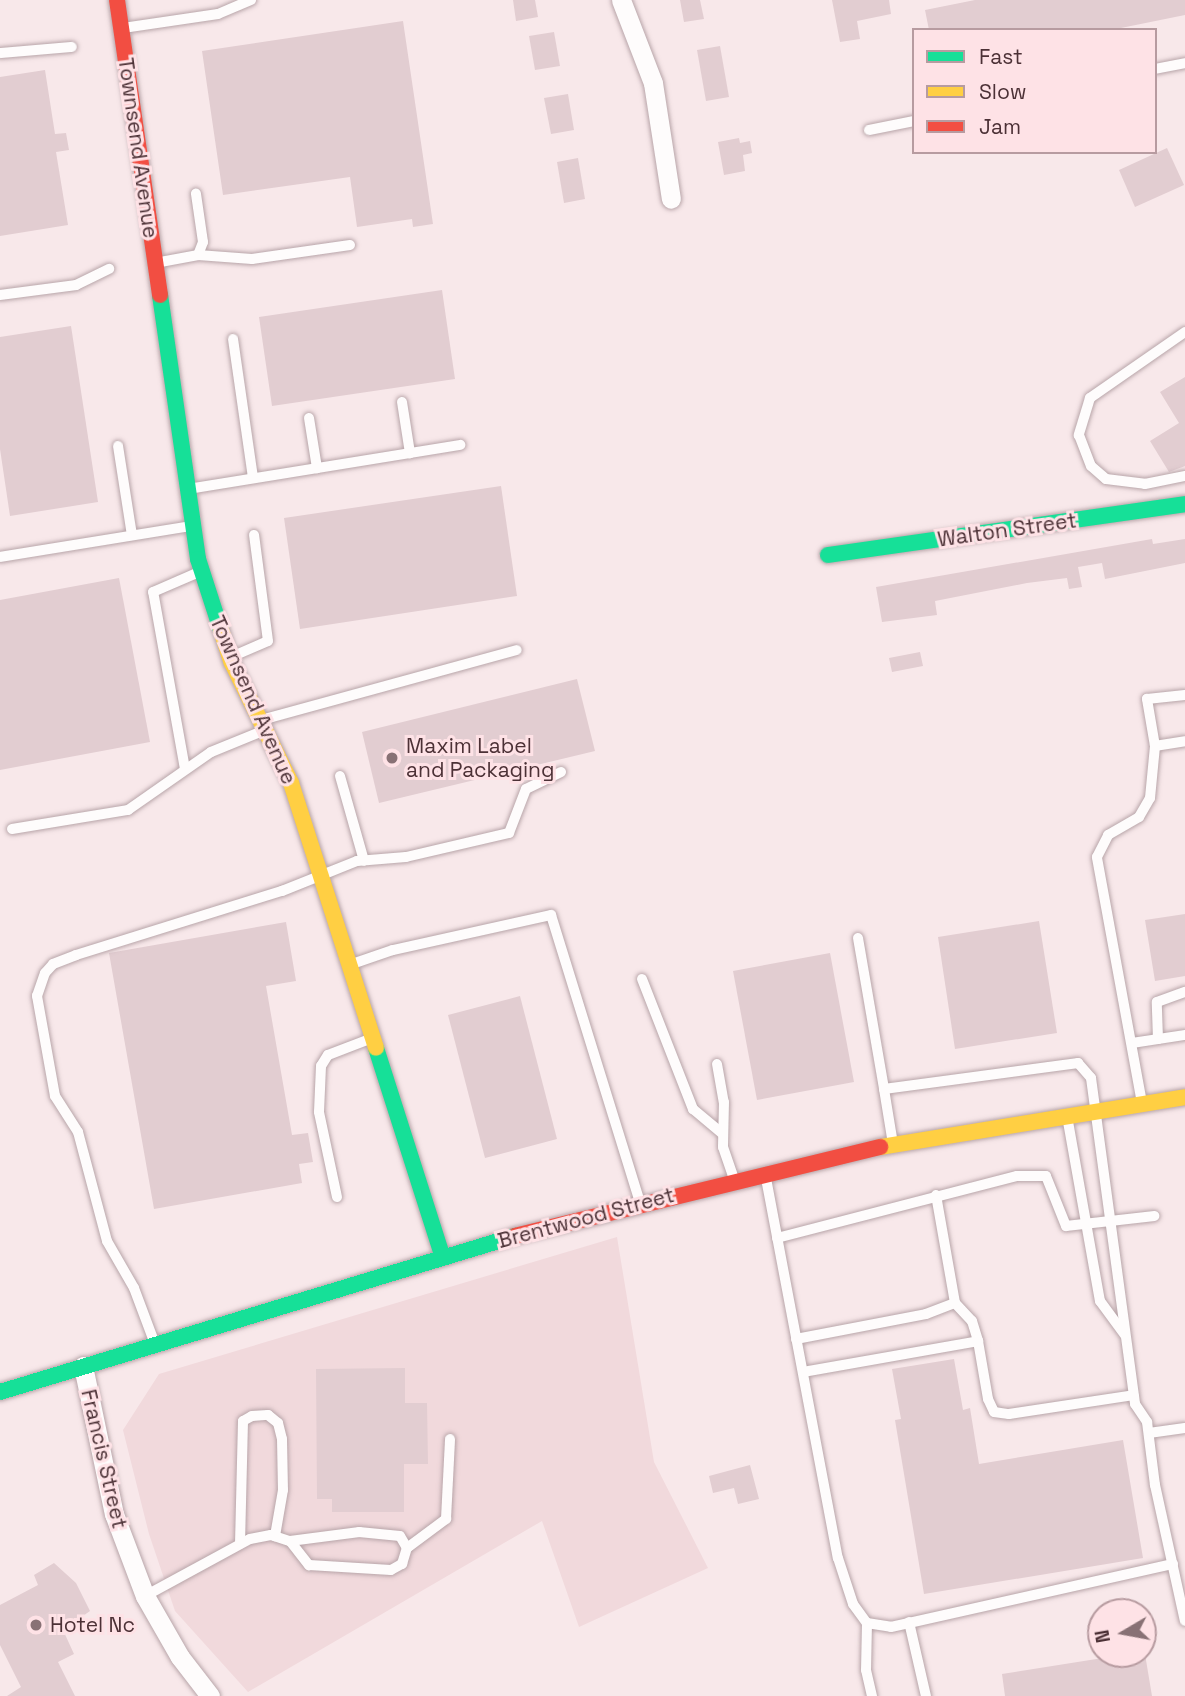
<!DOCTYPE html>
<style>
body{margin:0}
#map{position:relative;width:1185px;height:1696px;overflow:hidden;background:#f8e8ea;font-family:"Space Grotesk",sans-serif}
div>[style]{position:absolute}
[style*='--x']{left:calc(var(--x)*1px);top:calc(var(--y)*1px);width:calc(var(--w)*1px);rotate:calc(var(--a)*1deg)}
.built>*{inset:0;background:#f1d9dc}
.building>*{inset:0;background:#e2cdd1}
.roads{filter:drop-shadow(0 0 2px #b8a5a9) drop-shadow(0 0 2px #b8a5a9)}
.lane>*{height:10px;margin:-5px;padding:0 5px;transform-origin:5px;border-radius:5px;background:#fefcfc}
.street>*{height:19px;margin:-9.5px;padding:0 9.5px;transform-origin:9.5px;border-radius:9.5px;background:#fefcfc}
.fast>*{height:16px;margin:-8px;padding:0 8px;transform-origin:8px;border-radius:8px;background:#16e098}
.slow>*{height:16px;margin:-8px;padding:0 8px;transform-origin:8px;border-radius:8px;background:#ffcf43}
.jam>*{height:16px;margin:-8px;padding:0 8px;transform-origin:8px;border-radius:8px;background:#f24e42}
.dots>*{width:19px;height:19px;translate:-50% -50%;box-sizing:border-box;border:4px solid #fee2e6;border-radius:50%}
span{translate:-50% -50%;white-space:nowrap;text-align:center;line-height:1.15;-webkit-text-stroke:6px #fee2e6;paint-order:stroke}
.street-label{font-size:21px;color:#4c3136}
.poi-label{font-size:21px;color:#4c3136}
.left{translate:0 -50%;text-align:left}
.legend{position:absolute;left:912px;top:28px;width:245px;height:126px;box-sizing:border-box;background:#fee2e6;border:2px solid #b79ba0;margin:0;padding:9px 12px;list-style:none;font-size:21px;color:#4c3136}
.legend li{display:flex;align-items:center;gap:14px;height:35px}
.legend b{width:35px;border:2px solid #b79ba0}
.north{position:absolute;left:1087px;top:1598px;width:70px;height:70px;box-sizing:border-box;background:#fee2e6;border:2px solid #b79ba0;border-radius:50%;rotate:260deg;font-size:19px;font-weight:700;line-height:28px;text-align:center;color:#4c3136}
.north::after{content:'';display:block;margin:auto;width:24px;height:32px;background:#887175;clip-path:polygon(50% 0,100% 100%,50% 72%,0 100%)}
</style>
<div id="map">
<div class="built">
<i style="clip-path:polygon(617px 1237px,654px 1462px,708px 1568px,579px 1627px,542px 1521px,248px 1692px,175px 1611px,149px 1534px,123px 1430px,159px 1374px)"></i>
</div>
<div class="building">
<i style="clip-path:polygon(513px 0,535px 0,538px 17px,516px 21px)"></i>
<i style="clip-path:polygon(680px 0,700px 0,704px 19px,684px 22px)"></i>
<i style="clip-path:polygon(832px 0,889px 0,891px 14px,857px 21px,860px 39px,840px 42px)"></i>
<i style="clip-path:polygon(975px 0,1185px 0,1185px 15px,1111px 30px,929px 30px,925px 10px)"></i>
<i style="clip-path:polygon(403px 21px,433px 224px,413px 227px,412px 219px,357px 227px,350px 177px,223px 195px,202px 51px)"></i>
<i style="clip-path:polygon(554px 32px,560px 66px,535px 70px,529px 36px)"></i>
<i style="clip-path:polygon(720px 46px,729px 97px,706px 101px,697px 50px)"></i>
<i style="clip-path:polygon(45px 70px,55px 134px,66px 133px,69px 150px,56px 152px,68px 225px,0 236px,0 77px)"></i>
<i style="clip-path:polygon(568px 94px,574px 130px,551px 134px,544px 98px)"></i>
<i style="clip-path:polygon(739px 138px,740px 143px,750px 141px,752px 153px,743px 155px,745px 171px,724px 175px,718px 142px)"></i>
<i style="clip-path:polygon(1167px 148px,1184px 185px,1135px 207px,1119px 170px)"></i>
<i style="clip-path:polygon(578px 158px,585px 199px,564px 203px,557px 162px)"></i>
<i style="clip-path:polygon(442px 290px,455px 379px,272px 406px,259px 317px)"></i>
<i style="clip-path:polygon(71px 326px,98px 502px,10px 516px,0 449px,0 337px)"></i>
<i style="clip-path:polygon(1185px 377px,1185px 466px,1169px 472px,1150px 441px,1179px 423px,1160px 392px)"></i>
<i style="clip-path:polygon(501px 486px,517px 596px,300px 629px,284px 518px)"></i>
<i style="clip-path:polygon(1152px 539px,1153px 544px,1185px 539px,1185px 563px,1105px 579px,1102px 563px,1078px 567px,1082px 587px,1069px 589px,1067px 578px,1027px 583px,935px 601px,937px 615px,882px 622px,876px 587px)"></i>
<i style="clip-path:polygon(119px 578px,150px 742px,0 770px,0 600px)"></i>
<i style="clip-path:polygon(920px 652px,923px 666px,892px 672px,889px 658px)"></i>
<i style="clip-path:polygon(577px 679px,595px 751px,379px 803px,362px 732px)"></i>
<i style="clip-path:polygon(1185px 914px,1185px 976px,1155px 981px,1145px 920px)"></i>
<i style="clip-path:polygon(1039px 921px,1057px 1033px,955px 1049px,938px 937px)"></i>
<i style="clip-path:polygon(286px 922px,296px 981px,266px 986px,292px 1135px,308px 1133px,313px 1162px,299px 1164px,302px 1183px,154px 1209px,109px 953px)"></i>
<i style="clip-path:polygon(830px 953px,854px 1082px,757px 1100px,733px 971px)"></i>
<i style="clip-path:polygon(520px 996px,557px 1139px,485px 1158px,448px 1015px)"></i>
<i style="clip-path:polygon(954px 1359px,963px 1410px,970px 1408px,979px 1464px,1123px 1440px,1143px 1558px,924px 1594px,895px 1420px,901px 1419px,892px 1369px)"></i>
<i style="clip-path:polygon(405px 1368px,405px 1403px,427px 1403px,428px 1464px,404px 1464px,404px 1512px,332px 1512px,332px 1499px,317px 1499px,316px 1369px)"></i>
<i style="clip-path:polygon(750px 1465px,759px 1499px,738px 1504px,734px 1488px,713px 1493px,709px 1476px)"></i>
<i style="clip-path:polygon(54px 1563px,76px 1583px,90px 1611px,63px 1630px,74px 1654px,58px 1662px,75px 1696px,7px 1696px,21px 1687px,0 1645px,0 1605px,38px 1585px,34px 1575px)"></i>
<i style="clip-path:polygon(1128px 1654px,1145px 1654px,1152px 1696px,1005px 1696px,1002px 1674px)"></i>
</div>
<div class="roads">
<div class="lane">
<i style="--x:123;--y:28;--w:96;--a:-8.4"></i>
<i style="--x:218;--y:14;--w:36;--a:-23"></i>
<i style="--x:0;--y:53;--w:72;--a:-4.8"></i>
<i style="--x:1155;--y:69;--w:31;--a:-11"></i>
<i style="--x:869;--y:130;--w:46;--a:-11.3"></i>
<i style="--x:198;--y:255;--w:54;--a:4.2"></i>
<i style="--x:252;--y:259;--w:99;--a:-8.1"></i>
<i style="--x:155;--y:263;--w:44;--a:-10.5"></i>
<i style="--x:198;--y:255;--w:14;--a:-69"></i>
<i style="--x:203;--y:242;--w:49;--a:-98.3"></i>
<i style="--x:0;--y:295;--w:77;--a:-7.5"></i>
<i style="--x:76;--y:285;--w:37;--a:-26"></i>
<i style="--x:1185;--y:332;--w:116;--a:145.2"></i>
<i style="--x:1090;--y:398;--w:39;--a:107"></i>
<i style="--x:1079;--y:435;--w:33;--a:69"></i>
<i style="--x:1091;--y:466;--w:20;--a:41"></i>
<i style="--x:1106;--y:479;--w:39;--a:7"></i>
<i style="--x:1145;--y:484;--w:41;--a:-11.3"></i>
<i style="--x:233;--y:339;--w:140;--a:81.8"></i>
<i style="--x:402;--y:402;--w:52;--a:81.1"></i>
<i style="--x:309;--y:418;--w:51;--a:80.9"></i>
<i style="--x:118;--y:446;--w:90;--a:81.1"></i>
<i style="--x:188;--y:489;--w:276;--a:-9.2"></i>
<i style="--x:0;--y:557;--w:194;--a:-9.2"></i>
<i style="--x:231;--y:657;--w:40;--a:-23.4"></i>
<i style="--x:268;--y:641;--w:107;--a:-97.5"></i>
<i style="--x:261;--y:720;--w:265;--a:-15.3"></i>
<i style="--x:1155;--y:746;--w:30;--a:-9"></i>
<i style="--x:185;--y:769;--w:180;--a:-100.2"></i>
<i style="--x:153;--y:592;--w:50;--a:-23.5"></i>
<i style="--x:340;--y:776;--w:88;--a:74.2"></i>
<i style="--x:12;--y:829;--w:118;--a:-9.3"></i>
<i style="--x:128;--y:810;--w:101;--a:-34.9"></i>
<i style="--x:211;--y:752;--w:58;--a:-22.2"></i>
<i style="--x:858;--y:938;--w:153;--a:80.2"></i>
<i style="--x:352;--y:964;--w:43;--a:-18.9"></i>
<i style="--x:393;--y:950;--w:162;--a:-12.5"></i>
<i style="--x:551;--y:915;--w:300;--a:72.8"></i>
<i style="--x:642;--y:979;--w:140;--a:68.6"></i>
<i style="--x:693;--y:1109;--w:38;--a:40"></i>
<i style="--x:1158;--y:1039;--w:37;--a:-92"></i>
<i style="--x:1157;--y:1002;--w:30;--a:-20"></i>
<i style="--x:1132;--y:1043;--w:54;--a:-8.6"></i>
<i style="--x:717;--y:1064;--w:39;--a:80"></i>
<i style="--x:724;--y:1102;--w:45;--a:91.3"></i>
<i style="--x:723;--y:1147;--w:34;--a:71"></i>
<i style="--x:1142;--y:1103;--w:250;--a:-100.4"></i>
<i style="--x:1097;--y:857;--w:25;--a:-63"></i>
<i style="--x:1108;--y:835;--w:36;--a:-30"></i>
<i style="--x:1139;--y:817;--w:22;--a:-60"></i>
<i style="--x:1150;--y:798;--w:52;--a:-84.5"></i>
<i style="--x:1155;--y:746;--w:48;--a:-99.7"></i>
<i style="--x:1147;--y:699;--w:38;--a:-6"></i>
<i style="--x:1067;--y:1116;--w:188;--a:79.9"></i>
<i style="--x:1100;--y:1301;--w:42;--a:53.7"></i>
<i style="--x:893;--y:1144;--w:56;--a:-99.3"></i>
<i style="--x:884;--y:1089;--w:196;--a:-7.6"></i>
<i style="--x:1078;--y:1063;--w:20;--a:49"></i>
<i style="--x:1091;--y:1078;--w:329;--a:82.3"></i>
<i style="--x:1135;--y:1404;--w:22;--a:56"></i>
<i style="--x:1147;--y:1422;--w:64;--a:82.8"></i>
<i style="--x:1155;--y:1485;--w:139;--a:77.6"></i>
<i style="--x:765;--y:1173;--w:392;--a:79.3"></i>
<i style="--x:838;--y:1558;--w:48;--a:71.9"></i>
<i style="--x:853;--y:1604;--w:24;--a:54"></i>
<i style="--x:867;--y:1623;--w:24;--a:9"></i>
<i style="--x:891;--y:1627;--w:289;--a:-12.6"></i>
<i style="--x:936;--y:1195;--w:110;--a:80"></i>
<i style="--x:955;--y:1303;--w:25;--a:47"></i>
<i style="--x:972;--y:1321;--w:21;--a:73"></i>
<i style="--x:337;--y:1197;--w:87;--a:-102"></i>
<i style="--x:319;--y:1112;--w:46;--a:-87.5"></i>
<i style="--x:321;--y:1066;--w:13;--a:-58"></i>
<i style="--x:328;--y:1055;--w:45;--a:-20.9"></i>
<i style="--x:777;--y:1238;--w:248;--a:-14.5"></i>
<i style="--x:1017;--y:1176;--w:29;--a:0"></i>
<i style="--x:1046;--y:1176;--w:54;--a:68.2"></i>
<i style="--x:1066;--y:1226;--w:89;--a:-6.5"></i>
<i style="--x:796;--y:1339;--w:132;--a:-10.9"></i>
<i style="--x:926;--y:1314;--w:31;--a:-21"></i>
<i style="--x:155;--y:1344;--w:60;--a:-110.6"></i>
<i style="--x:134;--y:1288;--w:54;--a:-119.9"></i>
<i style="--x:107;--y:1241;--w:113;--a:-104.9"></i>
<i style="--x:78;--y:1132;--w:43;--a:-122.6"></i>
<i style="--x:55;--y:1096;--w:102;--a:-100.2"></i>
<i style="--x:37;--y:996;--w:24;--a:-71"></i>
<i style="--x:45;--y:973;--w:12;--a:-48"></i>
<i style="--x:53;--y:964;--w:25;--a:-21"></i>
<i style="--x:76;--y:955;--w:216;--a:-17.3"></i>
<i style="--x:282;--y:891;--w:81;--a:-21.8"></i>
<i style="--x:357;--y:861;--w:49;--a:-4.7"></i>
<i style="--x:406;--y:857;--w:106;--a:-13.1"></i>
<i style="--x:509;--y:833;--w:47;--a:-68.9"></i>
<i style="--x:526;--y:789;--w:39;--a:-26"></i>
<i style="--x:803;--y:1372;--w:178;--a:-10"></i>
<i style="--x:978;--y:1341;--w:59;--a:80.2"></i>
<i style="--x:988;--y:1399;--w:14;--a:65"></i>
<i style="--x:994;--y:1412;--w:15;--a:8"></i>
<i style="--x:1009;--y:1414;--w:126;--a:-8.6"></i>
<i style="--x:1149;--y:1433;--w:36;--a:-8"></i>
<i style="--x:290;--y:1541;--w:70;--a:-7.4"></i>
<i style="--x:359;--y:1532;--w:41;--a:5.6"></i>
<i style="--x:400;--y:1536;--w:14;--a:60"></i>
<i style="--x:240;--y:1544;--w:123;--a:-88.6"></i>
<i style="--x:243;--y:1421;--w:10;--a:-29"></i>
<i style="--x:252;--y:1416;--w:16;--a:-4"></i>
<i style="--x:268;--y:1415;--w:13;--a:39"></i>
<i style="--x:278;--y:1423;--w:16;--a:76"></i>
<i style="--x:282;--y:1439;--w:51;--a:88.9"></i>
<i style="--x:283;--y:1490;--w:47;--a:99.9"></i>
<i style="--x:145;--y:1596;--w:119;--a:-28.5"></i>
<i style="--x:250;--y:1539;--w:21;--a:-11"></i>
<i style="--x:271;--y:1535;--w:20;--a:18"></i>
<i style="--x:290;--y:1541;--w:31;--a:52"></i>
<i style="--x:309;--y:1565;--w:82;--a:3.5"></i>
<i style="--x:391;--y:1570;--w:13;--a:-29"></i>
<i style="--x:402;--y:1564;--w:17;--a:-73"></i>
<i style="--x:407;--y:1548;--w:49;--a:-36.6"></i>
<i style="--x:446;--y:1519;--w:80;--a:-87.1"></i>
<i style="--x:909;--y:1622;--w:76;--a:77.1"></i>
<i style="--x:867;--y:1623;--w:47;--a:91.2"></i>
<i style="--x:866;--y:1670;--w:27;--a:77"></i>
</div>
<div class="street">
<i style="--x:621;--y:0;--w:89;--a:68.9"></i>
<i style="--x:653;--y:83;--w:117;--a:81.2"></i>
<i style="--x:83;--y:1366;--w:151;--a:78.2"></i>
<i style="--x:114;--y:1514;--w:88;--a:69.3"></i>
<i style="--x:145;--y:1596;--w:70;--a:60.2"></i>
<i style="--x:180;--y:1657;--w:49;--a:52.4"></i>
</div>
<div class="fast">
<i style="--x:160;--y:295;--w:267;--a:81.8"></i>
<i style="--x:198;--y:559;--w:75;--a:72.1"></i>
<i style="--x:828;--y:555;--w:361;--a:-8.1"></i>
<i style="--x:376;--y:1048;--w:220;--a:72.3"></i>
<i style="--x:0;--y:1392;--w:538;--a:-16.85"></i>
</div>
<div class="slow">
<i style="--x:221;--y:630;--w:35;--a:72"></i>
<i style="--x:232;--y:663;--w:134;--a:63.8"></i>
<i style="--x:291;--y:783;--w:278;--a:72.2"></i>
<i style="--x:880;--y:1147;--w:309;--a:-9.3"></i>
</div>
<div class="jam">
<i style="--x:117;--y:0;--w:298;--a:81.7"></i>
<i style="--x:515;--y:1236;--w:376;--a:-13.7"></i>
</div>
</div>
<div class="dots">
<i style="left:392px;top:758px;background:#887175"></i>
<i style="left:36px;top:1625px;background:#887175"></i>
</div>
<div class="street-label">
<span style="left:138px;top:148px;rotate:82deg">Townsend Avenue</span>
<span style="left:1007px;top:530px;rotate:-8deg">Walton Street</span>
<span style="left:253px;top:700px;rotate:66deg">Townsend Avenue</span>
<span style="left:586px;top:1218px;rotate:-15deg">Brentwood Street</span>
<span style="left:104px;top:1459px;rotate:77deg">Francis Street</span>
</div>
<div class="poi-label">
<span class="left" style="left:406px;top:758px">Maxim Label<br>and Packaging</span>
<span class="left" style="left:50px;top:1625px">Hotel Nc</span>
</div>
<ul class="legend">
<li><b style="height:9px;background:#16e098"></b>Fast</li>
<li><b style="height:9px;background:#ffcf43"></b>Slow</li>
<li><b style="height:9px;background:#f24e42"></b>Jam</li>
</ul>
<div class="north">N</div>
</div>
